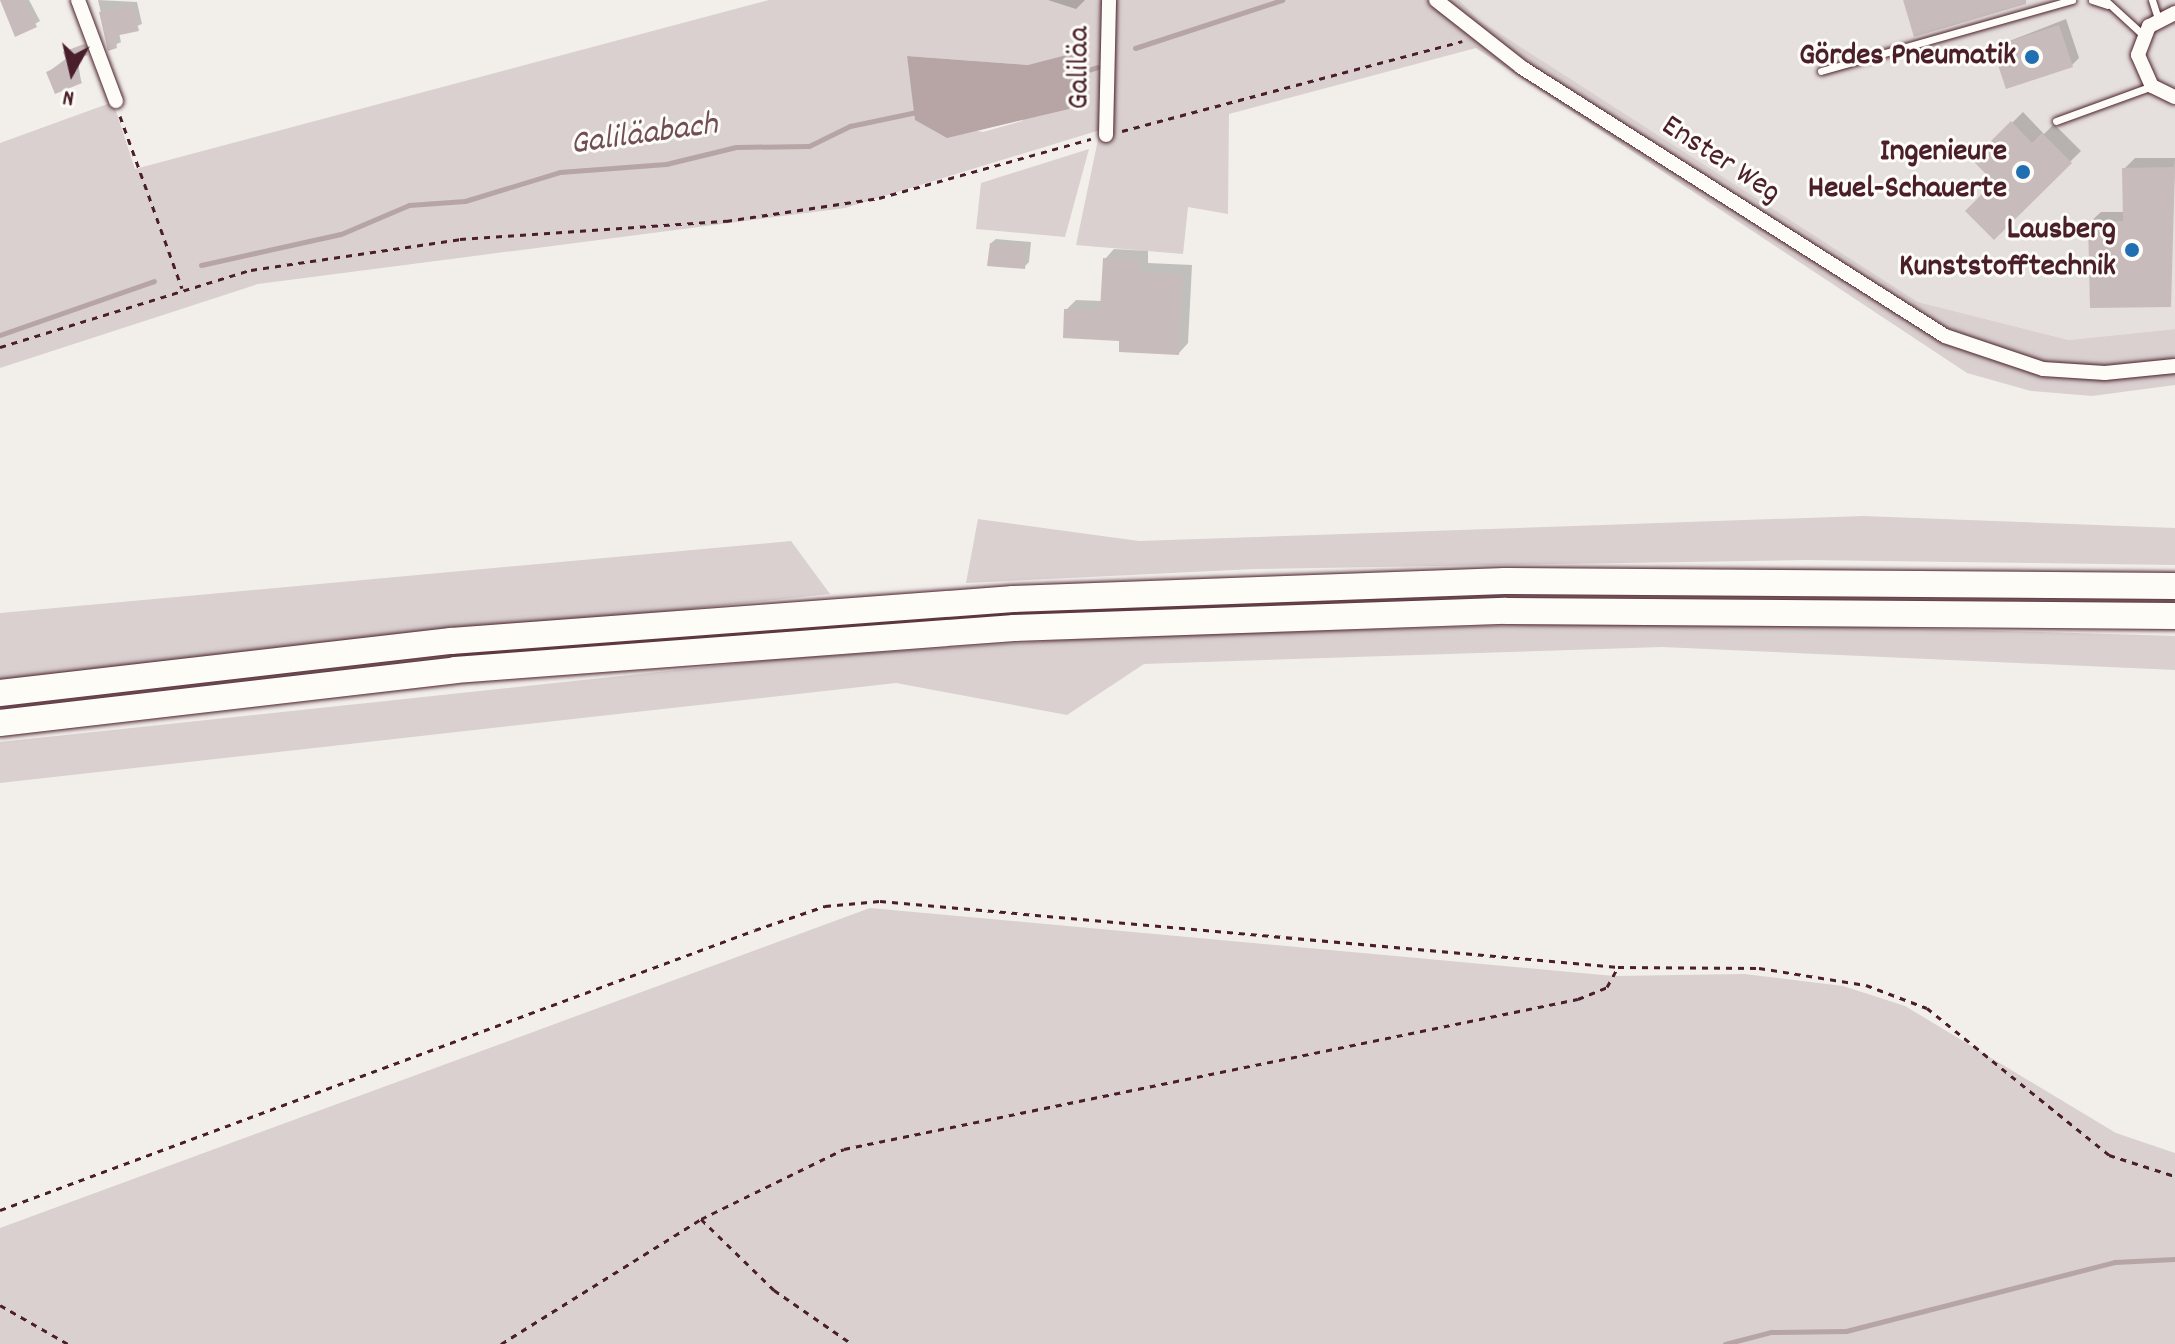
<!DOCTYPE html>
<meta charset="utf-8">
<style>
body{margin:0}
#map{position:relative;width:2175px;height:1344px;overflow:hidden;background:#f2efeb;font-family:Dekko,sans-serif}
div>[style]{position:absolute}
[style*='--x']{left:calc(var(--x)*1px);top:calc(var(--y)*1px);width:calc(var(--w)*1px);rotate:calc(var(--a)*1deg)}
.built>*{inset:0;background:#e5dfdd}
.green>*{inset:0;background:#d9d0cf}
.water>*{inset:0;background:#b7a5a6}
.shadow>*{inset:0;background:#0003}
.stream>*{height:5px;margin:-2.5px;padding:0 2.5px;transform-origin:2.5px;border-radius:2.5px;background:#b7a5a6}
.building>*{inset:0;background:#c8bbbb}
.path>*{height:3px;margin-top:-1.5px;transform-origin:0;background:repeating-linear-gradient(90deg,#4a1f2b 0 6px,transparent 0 12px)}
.roads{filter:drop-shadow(0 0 2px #4a1f2b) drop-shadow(0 0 2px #4a1f2b)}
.lane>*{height:7px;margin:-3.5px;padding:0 3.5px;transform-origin:3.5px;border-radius:3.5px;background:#fdfcf7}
.street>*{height:14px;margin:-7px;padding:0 7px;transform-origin:7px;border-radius:7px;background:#fdfcf7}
.highway>*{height:26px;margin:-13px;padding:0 13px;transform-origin:13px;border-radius:13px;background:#fdfcf7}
.dots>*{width:22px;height:22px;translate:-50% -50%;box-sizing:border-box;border:4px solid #fdfcf7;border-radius:50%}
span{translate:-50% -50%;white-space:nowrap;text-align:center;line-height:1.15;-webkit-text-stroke:6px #fdfcf7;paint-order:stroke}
.poi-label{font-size:32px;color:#4a1f2b;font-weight:700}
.right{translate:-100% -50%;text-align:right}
.street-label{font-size:32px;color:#4a1f2b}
.water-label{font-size:34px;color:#704e56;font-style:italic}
.north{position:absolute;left:32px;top:32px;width:80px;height:80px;-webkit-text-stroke:6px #fdfcf7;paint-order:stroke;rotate:188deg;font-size:22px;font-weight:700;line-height:32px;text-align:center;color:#4a1f2b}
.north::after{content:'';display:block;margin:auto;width:28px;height:36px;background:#4a1f2b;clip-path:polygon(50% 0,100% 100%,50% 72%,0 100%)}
</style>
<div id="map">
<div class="built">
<i style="clip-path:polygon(1459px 0,2175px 0,2175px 329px,2069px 340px,1918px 302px,1479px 20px)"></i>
</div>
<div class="green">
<i style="clip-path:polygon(evenodd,769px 0,1459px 0,1479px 20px,1918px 302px,2069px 340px,2175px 329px,2175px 385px,2092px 396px,2031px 391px,1967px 373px,1476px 48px,1229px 114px,1228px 214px,1188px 207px,1183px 254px,1076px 245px,1100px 130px,845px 208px,258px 284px,0 368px,0 143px,113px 102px,135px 169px,769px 0,1070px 54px,1022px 121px,983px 132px,916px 120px,907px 56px,1029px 65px,1070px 54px)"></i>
<i style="clip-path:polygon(1089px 149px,1065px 237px,976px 229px,981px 183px)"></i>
<i style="clip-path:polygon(1863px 516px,2175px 528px,2175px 565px,1806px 560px,1254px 569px,966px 583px,978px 519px,1139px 541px)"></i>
<i style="clip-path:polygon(791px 541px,830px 594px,0 681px,0 613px)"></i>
<i style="clip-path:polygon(1660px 621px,2175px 636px,2175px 670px,1662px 647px,1144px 664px,1067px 715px,896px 683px,0 783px,0 742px,781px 659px,1107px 637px)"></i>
<i style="clip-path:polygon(870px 908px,1614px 976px,1744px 974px,1843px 986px,1905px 1006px,2116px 1133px,2175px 1153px,2175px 1344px,0 1344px,0 1228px)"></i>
</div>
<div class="water">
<i style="clip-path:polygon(1070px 54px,1088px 60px,1088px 84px,1069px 109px,947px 138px,915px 120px,907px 56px,1028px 65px)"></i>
</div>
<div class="shadow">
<i style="clip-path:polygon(1px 0,29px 0,40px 21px,16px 35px)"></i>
<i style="clip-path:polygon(98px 0,137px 2px,142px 24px,119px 33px,121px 42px,109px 48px)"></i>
<i style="clip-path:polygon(1048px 0,1085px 0,1076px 9px)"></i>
<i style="clip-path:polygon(2066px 19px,2079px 58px,2072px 65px,1994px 47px)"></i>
<i style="clip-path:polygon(86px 44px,89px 52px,77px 56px,81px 81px,48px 72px)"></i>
<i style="clip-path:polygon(2023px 112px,2044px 134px,2054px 124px,2081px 151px,1994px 237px,1997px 182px,1975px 160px)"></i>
<i style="clip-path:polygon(2135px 158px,2175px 158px,2170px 305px,2090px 222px,2101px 212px,2125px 212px,2124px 169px)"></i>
<i style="clip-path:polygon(996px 239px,1031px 242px,1029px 262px,1024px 267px,991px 243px)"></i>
<i style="clip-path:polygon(1114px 249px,1148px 251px,1148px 263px,1192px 265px,1188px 343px,1179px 353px,1121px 339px,1066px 310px,1076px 300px,1102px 301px,1105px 259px)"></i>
</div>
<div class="stream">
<i style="--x:1135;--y:48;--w:155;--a:-18.1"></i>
<i style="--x:1082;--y:72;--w:16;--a:-18"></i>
<i style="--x:201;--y:265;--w:143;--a:-12.5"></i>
<i style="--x:341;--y:234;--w:74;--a:-23.1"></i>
<i style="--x:409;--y:205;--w:56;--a:-4.1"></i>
<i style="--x:465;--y:201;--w:99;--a:-17"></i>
<i style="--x:560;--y:172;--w:106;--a:-4.3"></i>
<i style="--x:666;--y:164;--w:72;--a:-13.7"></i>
<i style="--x:736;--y:147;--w:73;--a:-0.8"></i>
<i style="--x:809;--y:146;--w:46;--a:-26"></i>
<i style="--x:850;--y:126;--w:73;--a:-11.9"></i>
<i style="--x:0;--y:335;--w:163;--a:-19.3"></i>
<i style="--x:1725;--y:1344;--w:48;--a:-14.6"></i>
<i style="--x:1771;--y:1332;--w:75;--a:-0.8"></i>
<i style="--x:1846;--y:1331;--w:278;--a:-14.4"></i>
<i style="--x:2115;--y:1262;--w:60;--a:-2.9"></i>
</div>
<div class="building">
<i style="clip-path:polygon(0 0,24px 0,37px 27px,15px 37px)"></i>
<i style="clip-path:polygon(1903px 0,2026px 0,2026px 4px,1914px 37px)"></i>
<i style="clip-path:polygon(133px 5px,139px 31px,115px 36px,117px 48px,108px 51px,99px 12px)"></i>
<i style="clip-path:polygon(2059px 25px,2073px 67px,2006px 89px,1992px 47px)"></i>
<i style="clip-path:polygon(84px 44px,88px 55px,66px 61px,63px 52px)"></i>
<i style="clip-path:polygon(73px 60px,82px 83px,55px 94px,46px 72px)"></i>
<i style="clip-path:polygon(2011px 121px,2032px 143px,2042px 133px,2072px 163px,1994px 240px,1965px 211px,1994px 182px,1972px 160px)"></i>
<i style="clip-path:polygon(2175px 167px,2171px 307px,2090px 308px,2088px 222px,2123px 221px,2122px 168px)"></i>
<i style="clip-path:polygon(990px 243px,1027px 246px,1025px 269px,987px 266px)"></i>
<i style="clip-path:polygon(1103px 258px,1140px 260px,1139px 272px,1183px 274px,1179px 355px,1119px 352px,1119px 341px,1063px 338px,1064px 309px,1100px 310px)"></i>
</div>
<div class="path">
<i style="--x:120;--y:116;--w:183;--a:70.2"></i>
<i style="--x:1122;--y:131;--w:352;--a:-14.8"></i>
<i style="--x:0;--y:347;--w:263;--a:-17.1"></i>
<i style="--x:251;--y:270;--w:211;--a:-8.4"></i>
<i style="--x:460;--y:239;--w:267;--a:-3.9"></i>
<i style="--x:726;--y:221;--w:155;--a:-8.5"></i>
<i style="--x:879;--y:198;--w:220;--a:-15.6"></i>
<i style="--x:0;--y:1210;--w:805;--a:-20.35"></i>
<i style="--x:755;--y:930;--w:74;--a:-18.9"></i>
<i style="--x:825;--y:906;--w:55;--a:-5.2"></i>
<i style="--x:880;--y:901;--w:741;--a:5.11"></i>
<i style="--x:1618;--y:967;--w:141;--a:0.4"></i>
<i style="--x:1759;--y:968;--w:108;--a:9"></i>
<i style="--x:1866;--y:985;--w:65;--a:20.7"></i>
<i style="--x:1927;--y:1008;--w:234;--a:38.9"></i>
<i style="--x:2109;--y:1155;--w:69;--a:17.7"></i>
<i style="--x:701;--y:1219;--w:102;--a:44.2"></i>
<i style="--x:774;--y:1290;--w:95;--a:34.7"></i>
<i style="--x:0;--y:1305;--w:78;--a:29.8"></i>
<i style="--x:501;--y:1344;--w:236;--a:-32"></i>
<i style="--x:701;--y:1219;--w:159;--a:-26.1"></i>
<i style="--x:844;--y:1149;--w:749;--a:-11.55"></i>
<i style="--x:1578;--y:999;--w:31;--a:-22"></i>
<i style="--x:1607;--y:987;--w:23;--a:-61"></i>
</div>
<div class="roads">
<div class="lane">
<i style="--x:2092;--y:0;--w:16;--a:18"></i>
<i style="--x:2105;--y:0;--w:52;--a:42.6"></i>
<i style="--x:2152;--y:0;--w:20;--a:72"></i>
<i style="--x:1821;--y:71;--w:261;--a:-15.8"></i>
<i style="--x:2056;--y:121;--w:102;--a:-20"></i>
</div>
<div class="street">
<i style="--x:78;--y:0;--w:108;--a:69.4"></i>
<i style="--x:1436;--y:0;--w:108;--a:38.2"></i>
<i style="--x:1521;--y:67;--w:502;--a:32.39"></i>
<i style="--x:1945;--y:336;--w:103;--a:18.6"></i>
<i style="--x:2043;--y:369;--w:62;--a:3.7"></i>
<i style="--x:2105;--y:373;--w:70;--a:-5.7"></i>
<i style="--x:2175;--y:13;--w:29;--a:153"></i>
<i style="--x:2149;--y:26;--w:31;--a:111"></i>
<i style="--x:2138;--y:55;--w:34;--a:66"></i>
<i style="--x:2152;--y:86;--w:25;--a:26"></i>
<i style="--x:1106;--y:135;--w:135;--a:-88.7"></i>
</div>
<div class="highway">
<i style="--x:0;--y:693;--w:454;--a:-6.6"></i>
<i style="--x:451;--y:641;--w:564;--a:-4.27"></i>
<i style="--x:1013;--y:599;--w:492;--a:-2.1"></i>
<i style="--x:1505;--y:581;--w:670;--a:0.43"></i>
<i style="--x:0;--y:723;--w:458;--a:-6.6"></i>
<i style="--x:455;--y:670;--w:561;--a:-4.3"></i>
<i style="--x:1014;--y:628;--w:492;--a:-2"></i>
<i style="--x:1506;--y:611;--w:669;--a:0.43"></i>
</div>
</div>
<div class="dots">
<i style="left:2032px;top:57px;background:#1f6fb2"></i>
<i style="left:2023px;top:172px;background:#1f6fb2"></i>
<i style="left:2132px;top:250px;background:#1f6fb2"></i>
</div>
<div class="poi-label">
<span class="right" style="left:2016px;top:57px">Gördes Pneumatik</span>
<span class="right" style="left:2007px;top:172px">Ingenieure<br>Heuel-Schauerte</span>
<span class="right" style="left:2116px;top:250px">Lausberg<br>Kunststofftechnik</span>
</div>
<div class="street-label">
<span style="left:1081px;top:68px;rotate:-90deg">Galiläa</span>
<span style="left:1720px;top:161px;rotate:33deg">Enster Weg</span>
</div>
<div class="water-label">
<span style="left:644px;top:136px;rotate:-8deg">Galiläabach</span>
</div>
<div class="north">N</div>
</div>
